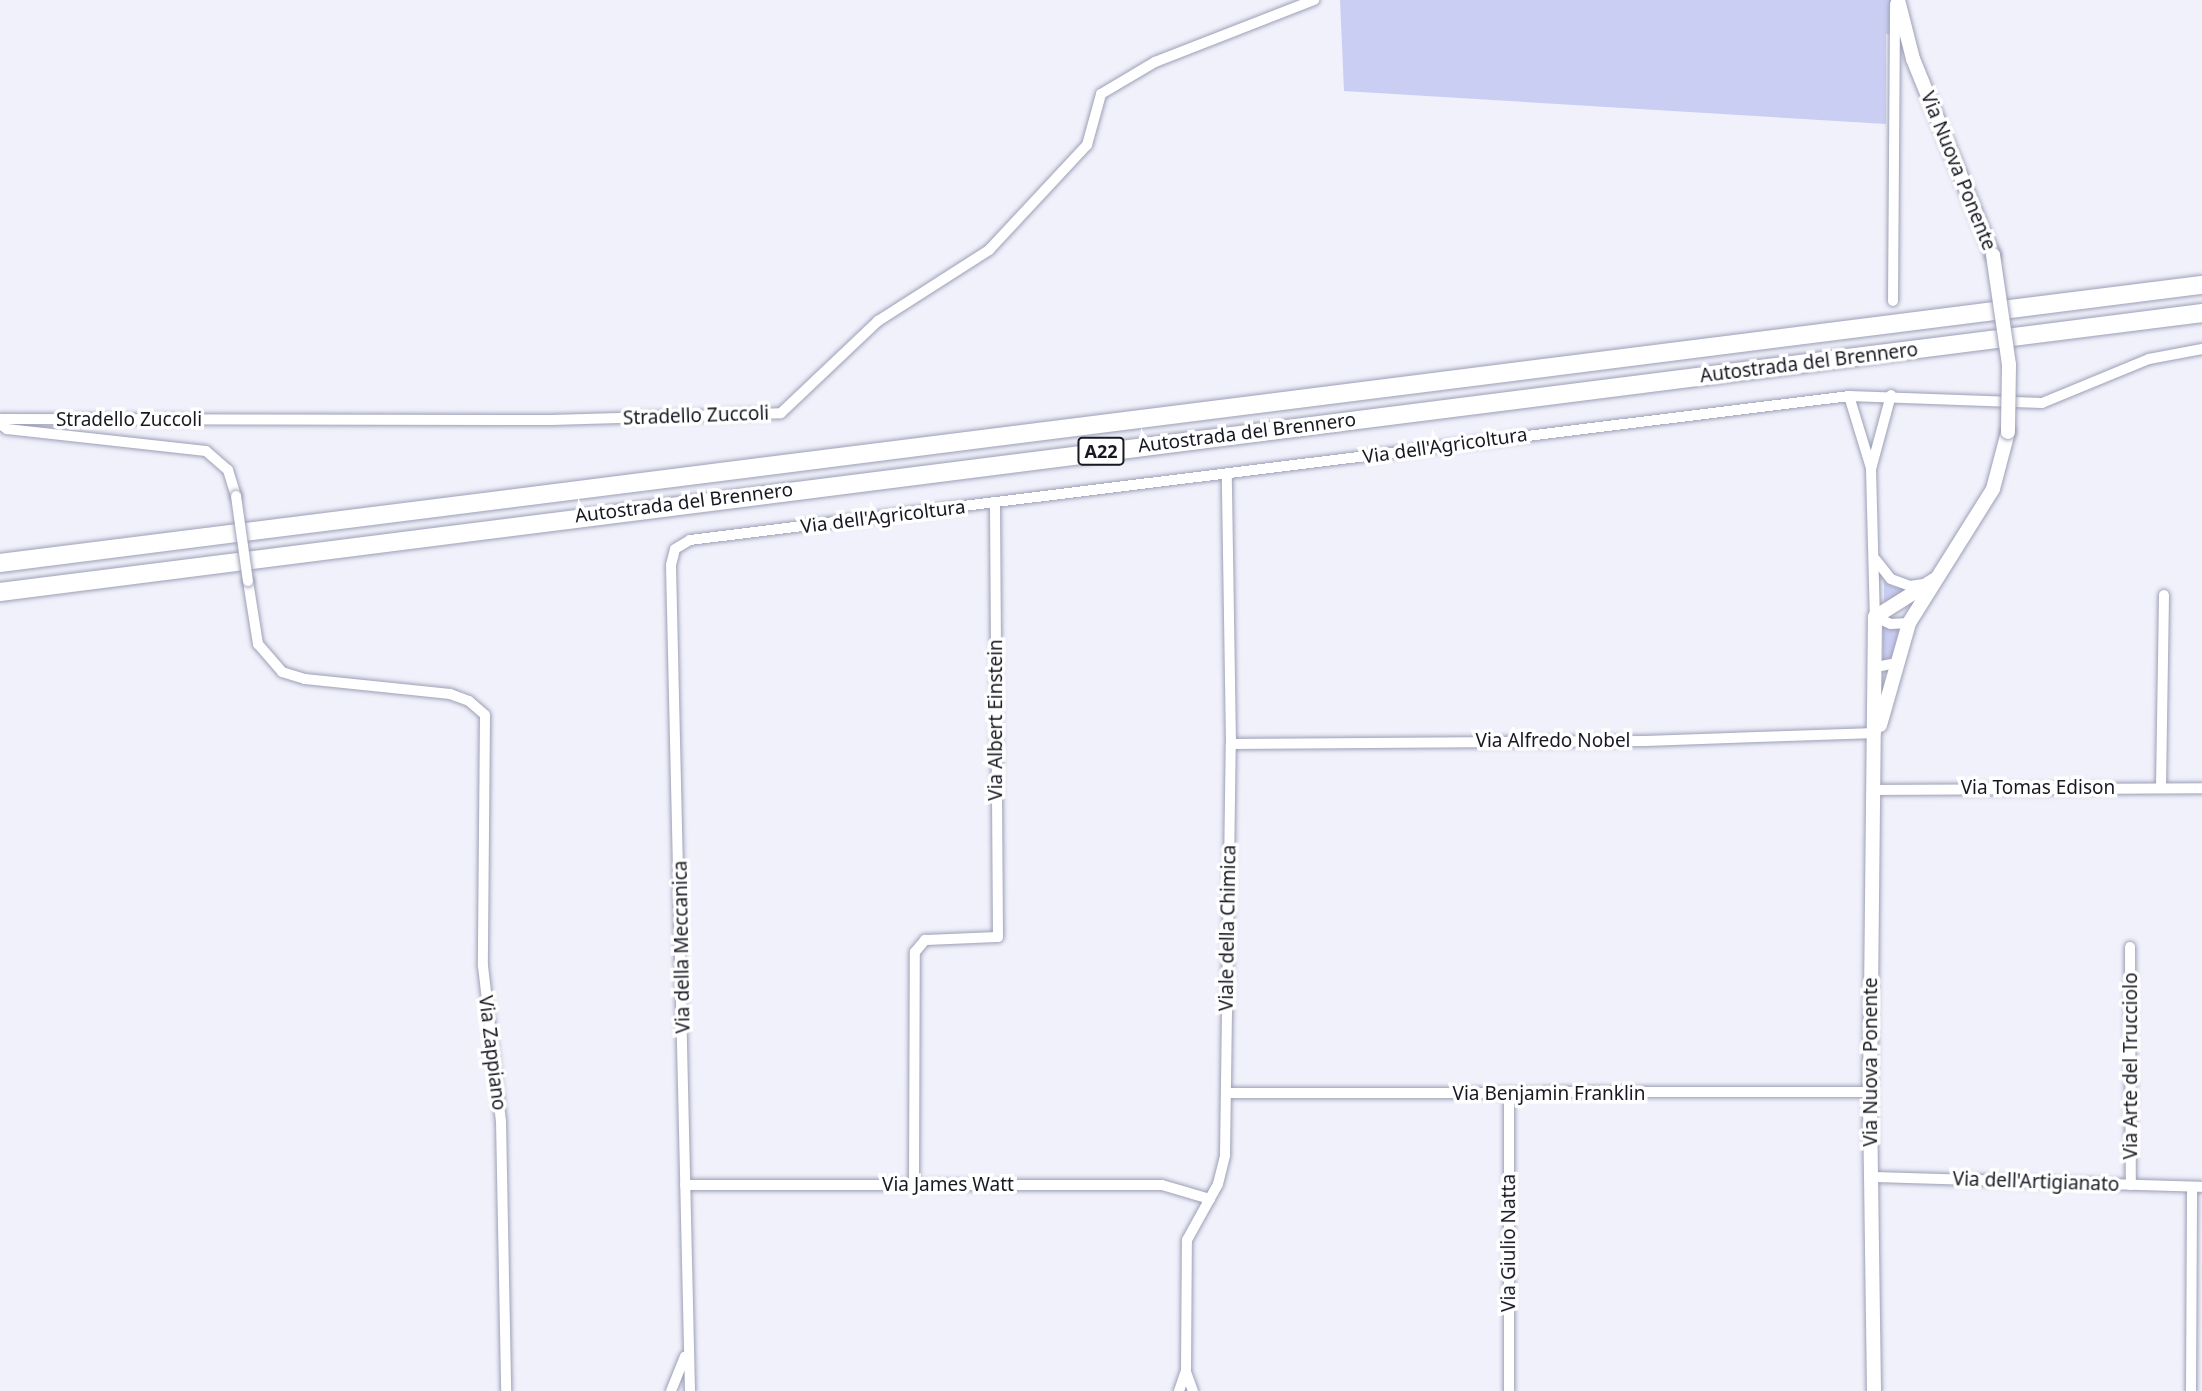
<!DOCTYPE html>
<style>
body{margin:0}
#map{position:relative;width:2202px;height:1391px;overflow:hidden;background:#f0f1fb;font-family:"Noto Sans",sans-serif}
div>[style]{position:absolute}
[style*='--x']{left:calc(var(--x)*1px);top:calc(var(--y)*1px);width:calc(var(--w)*1px);rotate:calc(var(--a)*1deg)}
.green>*{inset:0;background:#cacef2}
.roads{filter:drop-shadow(0 0 2px #9c9fb6) drop-shadow(0 0 2px #9c9fb6)}
.street>*{height:10px;margin:-5px;padding:0 5px;transform-origin:5px;border-radius:5px;background:#fff}
.secondary>*{height:14px;margin:-7px;padding:0 7px;transform-origin:7px;border-radius:7px;background:#fff}
.highway>*{height:18px;margin:-9px;padding:0 9px;transform-origin:9px;border-radius:9px;background:#fff}
.bridges{filter:drop-shadow(0 0 2px #9c9fb6) drop-shadow(0 0 2px #9c9fb6)}
.street-bridge>*{height:10px;margin:-5px;padding:0 5px;transform-origin:5px;border-radius:5px;background:#fff}
.secondary-bridge>*{height:14px;margin:-7px;padding:0 7px;transform-origin:7px;border-radius:7px;background:#fff}
span{translate:-50% -50%;white-space:nowrap;text-align:center;line-height:1.15;-webkit-text-stroke:7px #fff;paint-order:stroke}
.shield-label span{padding:2px 5px;background:#fff;border:2px solid;border-radius:5px;-webkit-text-stroke-width:0}
.shield-label{font-size:18px;color:#171821;font-weight:700}
.street-label{font-size:19px;color:#171821}
</style>
<div id="map">
<div class="green">
<i style="clip-path:polygon(1340px 0,1898px 0,1897px 35px,1886px 34px,1886px 124px,1344px 91px)"></i>
<i style="clip-path:polygon(1884px 580px,1892px 586px,1909px 590px,1884px 606px)"></i>
<i style="clip-path:polygon(1883px 626px,1900px 628px,1891px 660px,1883px 660px)"></i>
</div>
<div class="roads">
<div class="street">
<i style="--x:1893;--y:301;--w:297;--a:-89.6"></i>
<i style="--x:1891;--y:395;--w:77;--a:105.1"></i>
<i style="--x:1871;--y:469;--w:148;--a:88.5"></i>
<i style="--x:1875;--y:617;--w:17;--a:24"></i>
<i style="--x:1891;--y:624;--w:18;--a:-3"></i>
<i style="--x:1849;--y:396;--w:75;--a:73"></i>
<i style="--x:0;--y:419;--w:551;--a:0.1"></i>
<i style="--x:551;--y:420;--w:230;--a:-1.7"></i>
<i style="--x:781;--y:413;--w:134;--a:-43.5"></i>
<i style="--x:878;--y:321;--w:132;--a:-32.6"></i>
<i style="--x:989;--y:250;--w:144;--a:-47"></i>
<i style="--x:1087;--y:145;--w:53;--a:-74.6"></i>
<i style="--x:1101;--y:94;--w:63;--a:-30.7"></i>
<i style="--x:1155;--y:62;--w:171;--a:-21.3"></i>
<i style="--x:0;--y:424;--w:9;--a:36"></i>
<i style="--x:7;--y:429;--w:200;--a:6.3"></i>
<i style="--x:206;--y:451;--w:29;--a:41"></i>
<i style="--x:228;--y:470;--w:27;--a:73"></i>
<i style="--x:1876;--y:560;--w:24;--a:52"></i>
<i style="--x:1891;--y:579;--w:20;--a:20"></i>
<i style="--x:1910;--y:586;--w:14;--a:-8"></i>
<i style="--x:248;--y:581;--w:64;--a:81"></i>
<i style="--x:258;--y:644;--w:37;--a:49"></i>
<i style="--x:282;--y:672;--w:24;--a:17"></i>
<i style="--x:305;--y:679;--w:146;--a:5.9"></i>
<i style="--x:450;--y:694;--w:20;--a:20"></i>
<i style="--x:469;--y:701;--w:21;--a:41"></i>
<i style="--x:485;--y:715;--w:251;--a:90.5"></i>
<i style="--x:483;--y:966;--w:156;--a:83.4"></i>
<i style="--x:501;--y:1121;--w:270;--a:88.9"></i>
<i style="--x:1876;--y:667;--w:20;--a:-11"></i>
<i style="--x:1231;--y:744;--w:414;--a:-0.4"></i>
<i style="--x:1645;--y:741;--w:231;--a:-2"></i>
<i style="--x:2161;--y:787;--w:192;--a:-89.1"></i>
<i style="--x:1873;--y:790;--w:329;--a:-0.3"></i>
<i style="--x:2130;--y:947;--w:238;--a:89.8"></i>
<i style="--x:1228;--y:1093;--w:642;--a:-0.09"></i>
<i style="--x:1871;--y:1177;--w:331;--a:1.7"></i>
<i style="--x:685;--y:1185;--w:477;--a:0"></i>
<i style="--x:1162;--y:1185;--w:50;--a:16.3"></i>
<i style="--x:914;--y:1185;--w:233;--a:-89.8"></i>
<i style="--x:915;--y:952;--w:16;--a:-50"></i>
<i style="--x:925;--y:940;--w:73;--a:-2.4"></i>
<i style="--x:998;--y:937;--w:434;--a:-90.4"></i>
<i style="--x:1186;--y:1372;--w:20;--a:70"></i>
<i style="--x:671;--y:1391;--w:37;--a:-68"></i>
<i style="--x:690;--y:1391;--w:826;--a:-91.32"></i>
<i style="--x:671;--y:565;--w:16;--a:-76"></i>
<i style="--x:675;--y:549;--w:17;--a:-31"></i>
<i style="--x:690;--y:540;--w:1168;--a:-7.08"></i>
<i style="--x:1849;--y:396;--w:193;--a:2.1"></i>
<i style="--x:2042;--y:403;--w:116;--a:-22.4"></i>
<i style="--x:2149;--y:359;--w:54;--a:-10.7"></i>
<i style="--x:1179;--y:1391;--w:21;--a:-71"></i>
<i style="--x:1186;--y:1371;--w:131;--a:-89.6"></i>
<i style="--x:1187;--y:1240;--w:64;--a:-61"></i>
<i style="--x:1218;--y:1184;--w:30;--a:-76"></i>
<i style="--x:1225;--y:1155;--w:411;--a:-89.2"></i>
<i style="--x:1231;--y:744;--w:269;--a:-90.9"></i>
<i style="--x:1509;--y:1391;--w:296;--a:-90"></i>
<i style="--x:2191;--y:1391;--w:204;--a:-89.7"></i>
</div>
<div class="secondary">
<i style="--x:1898;--y:0;--w:61;--a:75.7"></i>
<i style="--x:1913;--y:59;--w:212;--a:67.8"></i>
<i style="--x:1880;--y:725;--w:106;--a:-74.1"></i>
<i style="--x:1909;--y:623;--w:158;--a:-57.9"></i>
<i style="--x:1993;--y:489;--w:59;--a:-75.3"></i>
<i style="--x:1874;--y:1391;--w:299;--a:-90.8"></i>
<i style="--x:1870;--y:1092;--w:475;--a:-89.4"></i>
<i style="--x:1875;--y:617;--w:70;--a:-32.1"></i>
</div>
<div class="highway">
<i style="--x:0;--y:563;--w:2219;--a:-7.2"></i>
<i style="--x:0;--y:592;--w:2220;--a:-7.22"></i>
</div>
</div>
<div class="bridges">
<div class="street-bridge">
<i style="--x:236;--y:496;--w:86;--a:82"></i>
</div>
<div class="secondary-bridge">
<i style="--x:1993;--y:255;--w:111;--a:81.7"></i>
<i style="--x:2009;--y:365;--w:67;--a:90.9"></i>
</div>
</div>
<div class="shield-label">
<span style="left:1101px;top:451px">A22</span>
</div>
<div class="street-label">
<span style="left:1958px;top:171px;rotate:68deg">Via Nuova Ponente</span>
<span style="left:1809px;top:363px;rotate:-7deg">Autostrada del Brennero</span>
<span style="left:696px;top:416px;rotate:-2deg">Stradello Zuccoli</span>
<span style="left:129px;top:420px">Stradello Zuccoli</span>
<span style="left:1247px;top:433px;rotate:-7deg">Autostrada del Brennero</span>
<span style="left:1445px;top:446px;rotate:-8deg">Via dell'Agricoltura</span>
<span style="left:684px;top:503px;rotate:-7deg">Autostrada del Brennero</span>
<span style="left:883px;top:517px;rotate:-7deg">Via dell'Agricoltura</span>
<span style="left:996px;top:720px;rotate:-90deg">Via Albert Einstein</span>
<span style="left:1553px;top:741px">Via Alfredo Nobel</span>
<span style="left:2038px;top:788px">Via Tomas Edison</span>
<span style="left:1228px;top:928px;rotate:-89deg">Viale della Chimica</span>
<span style="left:682px;top:947px;rotate:-91deg">Via della Meccanica</span>
<span style="left:492px;top:1053px;rotate:83deg">Via Zappiano</span>
<span style="left:1871px;top:1062px;rotate:-90deg">Via Nuova Ponente</span>
<span style="left:2131px;top:1066px;rotate:-90deg">Via Arte del Trucciolo</span>
<span style="left:1549px;top:1094px">Via Benjamin Franklin</span>
<span style="left:2036px;top:1182px;rotate:2deg">Via dell'Artigianato</span>
<span style="left:948px;top:1185px">Via James Watt</span>
<span style="left:1509px;top:1243px;rotate:-90deg">Via Giulio Natta</span>
</div>
</div>
